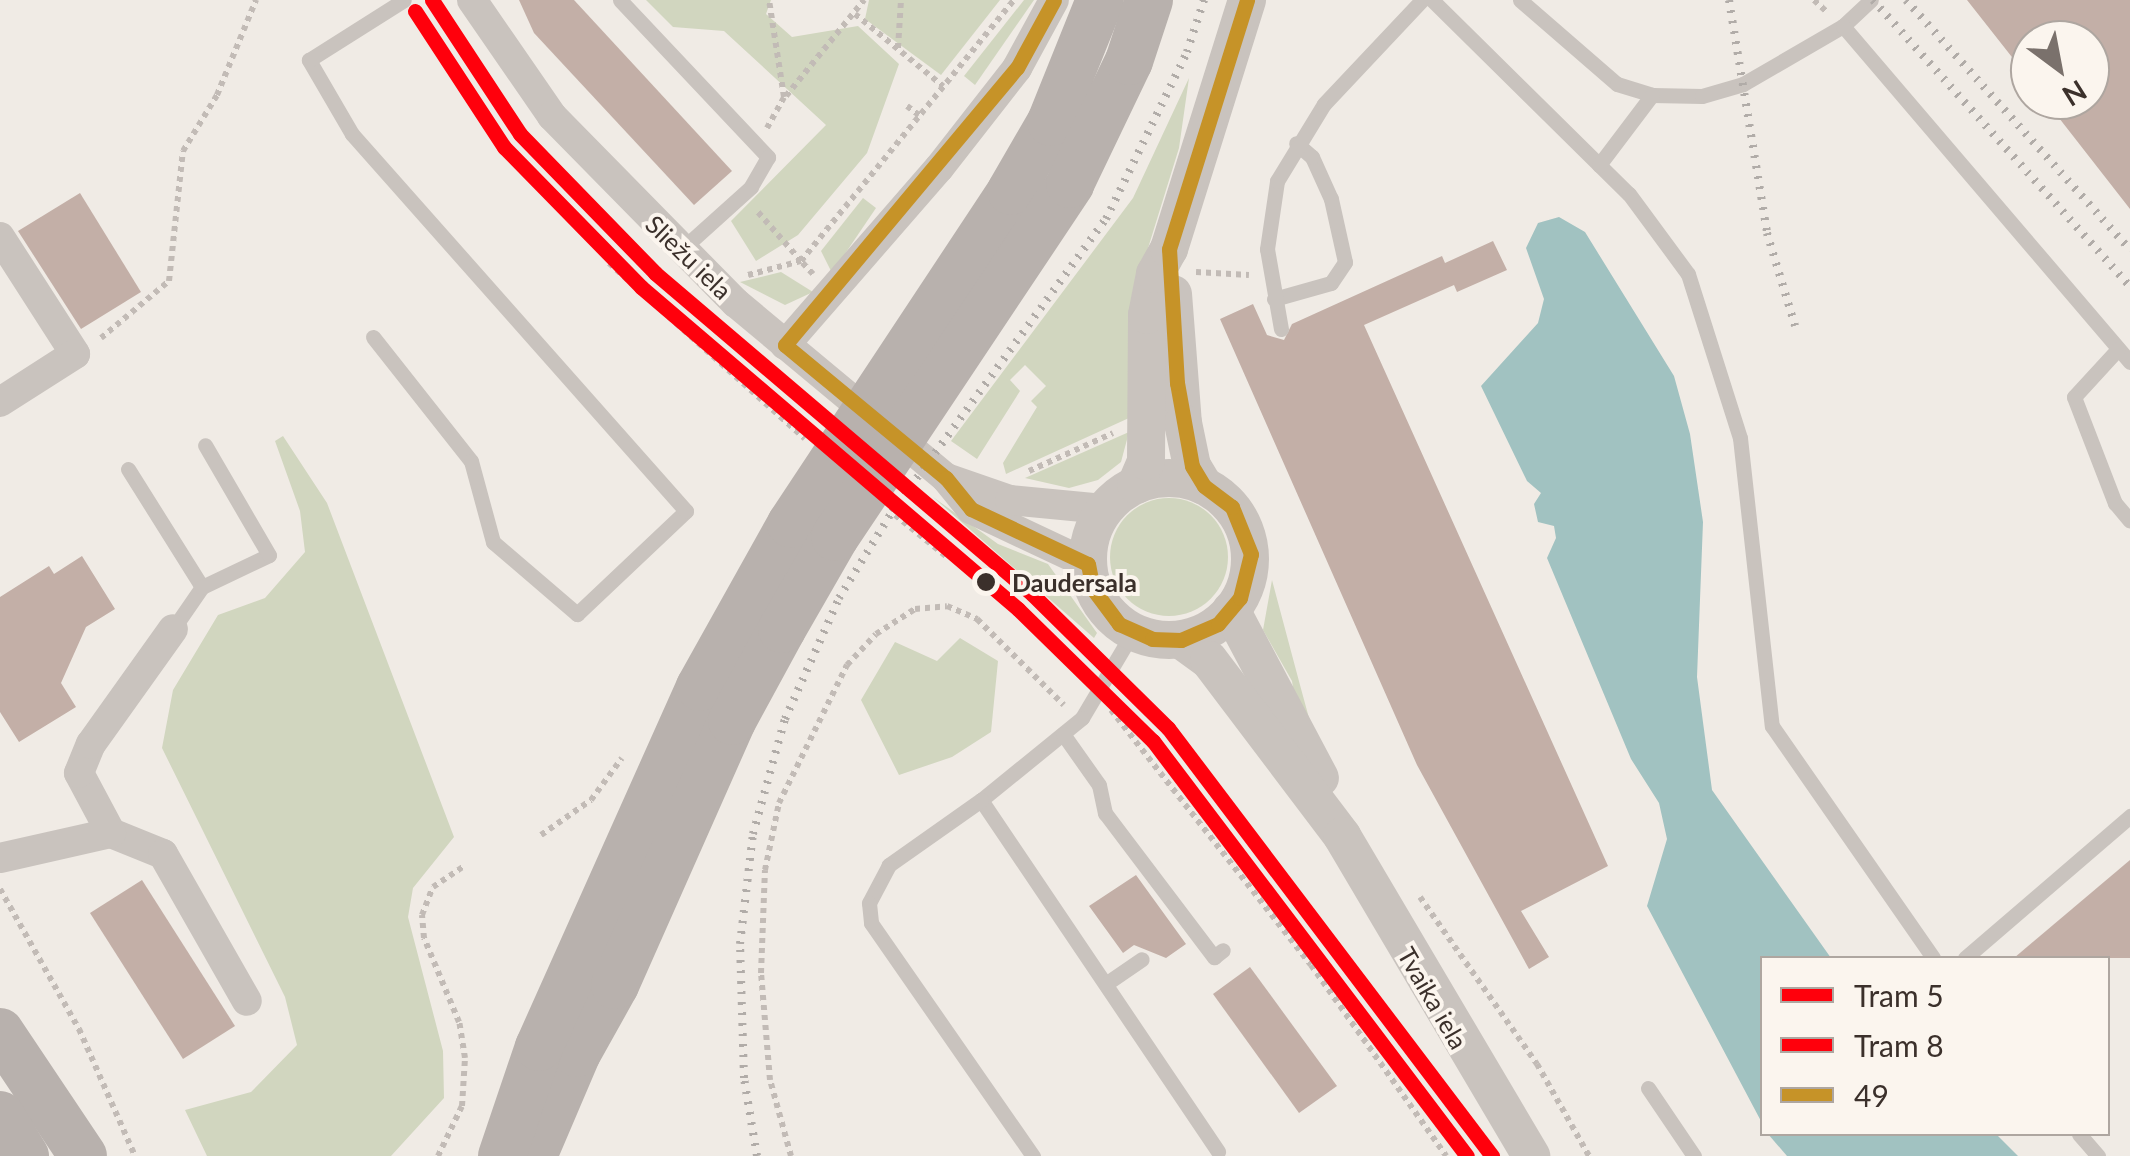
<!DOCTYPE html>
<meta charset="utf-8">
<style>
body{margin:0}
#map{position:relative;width:2130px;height:1156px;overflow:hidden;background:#f0ebe5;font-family:Lato,sans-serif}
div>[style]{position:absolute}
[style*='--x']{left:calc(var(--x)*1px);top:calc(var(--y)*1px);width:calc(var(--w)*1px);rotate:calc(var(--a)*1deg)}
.green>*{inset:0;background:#d1d6bf}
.round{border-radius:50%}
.water>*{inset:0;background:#a1c2c1}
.building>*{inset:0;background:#c3afa7}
.path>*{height:6px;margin-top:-3px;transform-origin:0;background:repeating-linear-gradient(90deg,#c2bbb6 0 5px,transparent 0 10px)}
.service>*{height:15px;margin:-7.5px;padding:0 7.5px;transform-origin:7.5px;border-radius:7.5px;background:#c9c3be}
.minor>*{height:30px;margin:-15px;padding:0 15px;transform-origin:15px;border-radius:15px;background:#c9c3be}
.tertiary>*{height:38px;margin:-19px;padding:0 19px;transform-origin:19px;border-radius:19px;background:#c9c3be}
.tertiary>.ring{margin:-19px;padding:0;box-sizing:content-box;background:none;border:38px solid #c9c3be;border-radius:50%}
.primary>*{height:48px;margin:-24px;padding:0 24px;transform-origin:24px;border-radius:24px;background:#b8b1ad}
.rail>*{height:8px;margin-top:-4px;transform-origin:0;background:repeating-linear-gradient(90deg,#b1aca8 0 2.5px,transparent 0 10.5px)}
.primary-bridge>*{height:48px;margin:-24px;padding:0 24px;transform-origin:24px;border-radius:24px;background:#b8b1ad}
.bus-1>*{height:15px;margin:-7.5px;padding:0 7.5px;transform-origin:7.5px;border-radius:7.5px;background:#c69328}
.tram-1>*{height:15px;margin:-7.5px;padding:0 7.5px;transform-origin:7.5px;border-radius:7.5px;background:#ff000c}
.tram-2>*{height:15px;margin:-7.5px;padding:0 7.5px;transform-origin:7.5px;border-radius:7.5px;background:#ff000c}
.dots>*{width:28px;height:28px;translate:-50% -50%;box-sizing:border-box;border:5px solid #fbf5ee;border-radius:50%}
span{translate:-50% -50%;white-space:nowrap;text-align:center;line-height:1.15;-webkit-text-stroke:8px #fbf5ee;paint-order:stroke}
.street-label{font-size:25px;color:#3b302b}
.stop-label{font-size:25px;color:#3b302b;font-weight:700}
.left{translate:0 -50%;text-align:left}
.legend{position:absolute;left:1760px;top:956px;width:350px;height:180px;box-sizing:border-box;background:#fbf5ee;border:2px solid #aea6a0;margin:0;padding:12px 18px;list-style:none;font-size:30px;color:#3b302b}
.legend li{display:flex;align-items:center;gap:20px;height:50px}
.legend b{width:50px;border:2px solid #aea6a0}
.north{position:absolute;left:2010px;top:20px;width:100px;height:100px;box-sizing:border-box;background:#fbf5ee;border:2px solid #aea6a0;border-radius:50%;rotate:148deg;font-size:28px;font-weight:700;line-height:40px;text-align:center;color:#3b302b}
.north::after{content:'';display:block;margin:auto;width:35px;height:45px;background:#7a716c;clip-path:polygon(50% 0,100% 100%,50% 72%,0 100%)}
</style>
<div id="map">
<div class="green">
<i style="clip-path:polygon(646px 0,771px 0,766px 14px,792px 37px,858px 26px,899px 64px,867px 153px,798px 235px,756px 261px,731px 221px,826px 125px,724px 31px,673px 27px)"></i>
<i style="clip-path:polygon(869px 0,1000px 0,941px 75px,865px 19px)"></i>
<i style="clip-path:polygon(1024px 0,1034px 0,975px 85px,964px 76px)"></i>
<i style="clip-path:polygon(1189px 78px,1179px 148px,1140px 274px,1129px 418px,1006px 474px,1003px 463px,1037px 407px,1031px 401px,1046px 386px,1025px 365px,1010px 380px,1020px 391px,977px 459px,951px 441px,1133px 198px)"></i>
<i style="clip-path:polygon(863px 198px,876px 208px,832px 273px,821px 251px)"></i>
<i style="clip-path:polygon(781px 272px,813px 292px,785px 305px,740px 282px)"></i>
<i style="clip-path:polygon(1129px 432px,1121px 462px,1098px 480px,1069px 488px,1025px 478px)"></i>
<i style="clip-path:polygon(283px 436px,327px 503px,454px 837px,413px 888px,408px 917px,443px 1051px,444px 1098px,391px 1156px,207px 1156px,185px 1110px,251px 1092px,297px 1045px,285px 997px,162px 748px,173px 690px,218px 615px,265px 598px,305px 552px,300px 511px,275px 441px)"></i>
<i style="clip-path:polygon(933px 497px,998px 544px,1048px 564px,1097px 633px,1094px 638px)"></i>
<i class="round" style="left:1110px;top:498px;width:118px;height:118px"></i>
<i style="clip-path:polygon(1272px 580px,1300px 685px,1309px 718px,1295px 701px,1292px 681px,1263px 630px)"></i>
<i style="clip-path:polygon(960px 638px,998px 661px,991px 732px,952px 757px,899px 775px,861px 700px,895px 642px,937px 661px)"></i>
</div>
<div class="water">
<i style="clip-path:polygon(1559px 217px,1585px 232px,1674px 376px,1690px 434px,1703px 522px,1697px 677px,1712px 790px,1831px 958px,1762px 958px,1762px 1123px,1647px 906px,1667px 839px,1659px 803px,1631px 759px,1547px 558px,1556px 538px,1554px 526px,1538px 522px,1534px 504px,1541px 493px,1527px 481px,1481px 386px,1538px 323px,1544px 299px,1526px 248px,1538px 223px)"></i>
<i style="clip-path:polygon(1768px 1134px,1996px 1134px,2018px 1156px,1787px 1156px)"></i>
</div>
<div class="building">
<i style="clip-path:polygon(519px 0,574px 0,732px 171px,694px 205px,534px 33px)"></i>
<i style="clip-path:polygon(1967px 0,2130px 0,2130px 209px,2045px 100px,2090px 100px,2090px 40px,2030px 40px,2030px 80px)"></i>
<i style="clip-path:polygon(80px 193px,141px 292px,81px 329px,18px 231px)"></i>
<i style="clip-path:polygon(1493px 241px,1507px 270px,1457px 292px,1454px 285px,1364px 325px,1608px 866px,1521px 911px,1549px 957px,1529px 969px,1417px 765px,1220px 319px,1253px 304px,1267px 335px,1284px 340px,1292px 324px,1442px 256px,1445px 263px)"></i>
<i style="clip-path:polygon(82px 556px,115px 609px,86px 627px,61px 683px,76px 707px,19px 742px,0 712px,0 597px,49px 566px,54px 574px)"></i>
<i style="clip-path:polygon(2130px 860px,2130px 958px,2014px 958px)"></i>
<i style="clip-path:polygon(1136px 875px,1186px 944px,1166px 958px,1134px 945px,1123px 953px,1089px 906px)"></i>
<i style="clip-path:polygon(142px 880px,235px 1026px,183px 1059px,90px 913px)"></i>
<i style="clip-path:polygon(1250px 967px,1337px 1086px,1299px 1113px,1213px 994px)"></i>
</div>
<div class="path">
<i style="--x:1814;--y:0;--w:18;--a:43"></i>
<i style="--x:855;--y:14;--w:114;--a:39.3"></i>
<i style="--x:898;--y:48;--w:48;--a:-86.4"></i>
<i style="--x:786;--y:96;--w:124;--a:-50.9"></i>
<i style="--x:907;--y:106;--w:15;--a:37"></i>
<i style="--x:767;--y:128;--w:35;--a:-61"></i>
<i style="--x:784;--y:97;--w:98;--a:-98.8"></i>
<i style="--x:609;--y:263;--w:263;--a:41.9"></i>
<i style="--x:1196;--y:272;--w:53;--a:3.2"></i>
<i style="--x:813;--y:274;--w:18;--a:-133"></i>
<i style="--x:801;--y:261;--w:337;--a:-50.8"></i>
<i style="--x:748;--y:275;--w:55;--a:-14.8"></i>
<i style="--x:801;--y:261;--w:67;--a:-131.3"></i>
<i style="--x:101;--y:338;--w:89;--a:-40"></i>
<i style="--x:169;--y:281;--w:131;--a:-83.9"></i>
<i style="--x:183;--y:151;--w:66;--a:-58.7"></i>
<i style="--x:217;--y:95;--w:103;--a:-67.7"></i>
<i style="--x:1029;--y:471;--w:92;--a:-24.3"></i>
<i style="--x:895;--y:515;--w:67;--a:38.9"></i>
<i style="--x:1111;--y:710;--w:324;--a:51.9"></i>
<i style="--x:1311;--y:965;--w:234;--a:54.7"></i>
<i style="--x:541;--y:835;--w:61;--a:-35"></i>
<i style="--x:591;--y:800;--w:52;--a:-53.6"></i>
<i style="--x:0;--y:889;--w:161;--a:60.6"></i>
<i style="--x:79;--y:1029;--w:139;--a:66.2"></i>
<i style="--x:1420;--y:897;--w:204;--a:55"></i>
<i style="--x:1537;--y:1064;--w:106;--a:60.5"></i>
<i style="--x:438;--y:1156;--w:55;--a:-64.4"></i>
<i style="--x:462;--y:1106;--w:48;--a:-86.4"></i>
<i style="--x:465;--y:1058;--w:36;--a:-99"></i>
<i style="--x:459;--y:1022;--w:91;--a:-112.6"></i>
<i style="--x:424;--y:938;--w:23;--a:-95"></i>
<i style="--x:422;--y:915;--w:30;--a:-69"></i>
<i style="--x:433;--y:887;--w:36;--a:-34"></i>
<i style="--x:791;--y:1156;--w:79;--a:-105.4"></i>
<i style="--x:770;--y:1080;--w:107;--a:-94.8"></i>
<i style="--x:761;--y:973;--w:103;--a:-87.8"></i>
<i style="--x:765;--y:870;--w:68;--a:-78.2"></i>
<i style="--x:779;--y:803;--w:154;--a:-63.8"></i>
<i style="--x:847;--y:665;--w:42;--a:-46.9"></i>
<i style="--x:876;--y:634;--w:46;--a:-32.7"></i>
<i style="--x:915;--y:609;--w:32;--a:-5"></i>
<i style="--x:947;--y:606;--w:33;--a:23"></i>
<i style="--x:977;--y:619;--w:122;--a:44.7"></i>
</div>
<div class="service">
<i style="--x:620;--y:0;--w:216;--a:46.7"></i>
<i style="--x:768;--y:157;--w:34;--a:120"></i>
<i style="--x:751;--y:187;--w:94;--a:138"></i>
<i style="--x:1432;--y:0;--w:276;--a:44.6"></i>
<i style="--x:1629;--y:194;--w:99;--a:53.6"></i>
<i style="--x:1688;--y:274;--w:172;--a:72.4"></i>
<i style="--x:1740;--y:438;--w:290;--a:83.7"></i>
<i style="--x:1772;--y:726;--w:282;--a:55.2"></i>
<i style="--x:1520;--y:0;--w:128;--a:40.9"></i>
<i style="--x:1617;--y:84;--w:37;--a:17"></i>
<i style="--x:1652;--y:95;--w:50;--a:1.1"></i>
<i style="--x:1702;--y:96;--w:43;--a:-16.3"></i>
<i style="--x:1743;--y:84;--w:116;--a:-30.1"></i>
<i style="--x:1843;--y:26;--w:38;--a:-43"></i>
<i style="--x:1843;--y:26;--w:442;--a:49.5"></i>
<i style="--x:1599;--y:165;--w:88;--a:-52.9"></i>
<i style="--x:1274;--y:299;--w:59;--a:-15.7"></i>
<i style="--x:1331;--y:283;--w:25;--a:-56"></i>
<i style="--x:1345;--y:262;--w:65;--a:-102.5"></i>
<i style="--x:1331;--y:199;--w:46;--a:-114.3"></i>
<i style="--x:1312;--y:157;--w:21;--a:-139"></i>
<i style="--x:1281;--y:329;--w:81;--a:-99.9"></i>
<i style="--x:1267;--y:249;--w:69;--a:-81.6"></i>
<i style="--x:1277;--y:181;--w:90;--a:-58.6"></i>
<i style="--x:1324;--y:104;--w:143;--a:-46.7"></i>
<i style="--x:373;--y:337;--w:158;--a:51.7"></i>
<i style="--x:471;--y:461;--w:84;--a:74.8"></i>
<i style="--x:493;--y:542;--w:111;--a:40.6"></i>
<i style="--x:577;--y:614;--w:150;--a:-43.4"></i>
<i style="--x:686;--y:511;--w:504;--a:-131.54"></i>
<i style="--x:352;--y:134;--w:86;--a:-120.2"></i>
<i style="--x:309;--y:60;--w:112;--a:-32.3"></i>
<i style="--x:2118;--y:349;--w:65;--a:132.5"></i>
<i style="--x:2074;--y:397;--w:114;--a:68.9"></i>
<i style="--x:2115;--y:503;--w:23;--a:50"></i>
<i style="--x:128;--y:469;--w:139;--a:57.9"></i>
<i style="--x:173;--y:629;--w:51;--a:-55.4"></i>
<i style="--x:202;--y:587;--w:74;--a:-25.5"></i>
<i style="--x:269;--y:555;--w:127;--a:-120.2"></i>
<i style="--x:1133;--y:632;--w:100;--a:120.7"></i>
<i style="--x:1082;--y:718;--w:130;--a:140.9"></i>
<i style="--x:981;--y:800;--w:424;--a:56"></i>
<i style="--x:1063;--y:734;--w:62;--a:54.8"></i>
<i style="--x:1099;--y:785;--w:29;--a:78"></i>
<i style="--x:1105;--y:813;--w:181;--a:52.9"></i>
<i style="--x:1214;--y:957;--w:11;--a:-38"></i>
<i style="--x:981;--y:800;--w:113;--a:144.8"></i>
<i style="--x:889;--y:865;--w:43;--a:117.8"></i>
<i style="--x:869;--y:903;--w:20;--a:84"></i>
<i style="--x:871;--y:923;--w:284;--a:55.2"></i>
<i style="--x:1965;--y:958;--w:218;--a:-40.7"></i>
<i style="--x:1107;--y:983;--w:42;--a:-34.4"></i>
<i style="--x:1648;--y:1088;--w:82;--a:55.9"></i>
<i style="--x:2079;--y:1134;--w:29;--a:49"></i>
</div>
<div class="minor">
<i style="--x:472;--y:0;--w:141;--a:55.4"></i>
<i style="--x:552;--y:116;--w:262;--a:45.5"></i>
<i style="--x:736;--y:303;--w:273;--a:39.8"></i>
<i style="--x:946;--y:478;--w:40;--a:51"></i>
<i style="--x:971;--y:509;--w:129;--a:25.2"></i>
<i style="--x:0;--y:237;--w:139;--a:57.3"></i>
<i style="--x:75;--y:354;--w:89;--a:147.4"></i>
<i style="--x:785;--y:345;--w:235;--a:-49"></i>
<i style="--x:939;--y:168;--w:127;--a:-52"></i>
<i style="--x:1017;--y:68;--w:77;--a:-61.4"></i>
<i style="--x:946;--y:478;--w:68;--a:19"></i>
<i style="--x:1010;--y:500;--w:94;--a:5.5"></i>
<i style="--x:111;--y:833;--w:56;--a:22"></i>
<i style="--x:163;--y:854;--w:169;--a:60.3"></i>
<i style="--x:0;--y:858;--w:114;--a:-12.7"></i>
<i style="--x:111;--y:833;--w:68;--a:-118.1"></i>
<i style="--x:79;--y:773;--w:31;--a:-68"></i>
<i style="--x:91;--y:744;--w:141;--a:-54.5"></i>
</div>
<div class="tertiary">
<i style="--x:1173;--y:294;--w:129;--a:85.6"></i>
<i style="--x:1183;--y:423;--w:44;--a:78.2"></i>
<i style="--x:1192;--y:466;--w:23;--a:59"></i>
<i class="ring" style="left:1088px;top:478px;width:124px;height:124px"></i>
<i style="--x:1136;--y:485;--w:26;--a:-67"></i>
<i style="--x:1146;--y:461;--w:146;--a:-89.6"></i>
<i style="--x:1147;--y:315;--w:42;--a:-79"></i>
<i style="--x:1155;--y:274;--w:29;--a:-61"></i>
<i style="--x:1169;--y:249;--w:261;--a:-72.6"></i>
<i style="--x:1231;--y:610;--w:190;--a:62.1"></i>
<i style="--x:1181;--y:640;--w:34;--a:36"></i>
<i style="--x:1209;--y:660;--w:221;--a:52.9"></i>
<i style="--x:1342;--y:836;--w:372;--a:59.4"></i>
</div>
<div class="primary">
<i style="--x:0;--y:1032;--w:149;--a:56.2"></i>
<i style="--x:0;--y:1115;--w:48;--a:58.6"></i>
<i style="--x:536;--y:1149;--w:104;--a:-66.9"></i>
<i style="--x:577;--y:1053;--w:78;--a:-60.8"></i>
<i style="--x:502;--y:1156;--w:115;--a:-71.3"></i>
<i style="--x:539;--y:1047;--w:394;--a:-65.9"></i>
</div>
<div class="rail">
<i style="--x:1729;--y:0;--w:236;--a:80.7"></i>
<i style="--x:1767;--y:233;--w:97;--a:73.2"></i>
<i style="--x:1873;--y:0;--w:385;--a:48.1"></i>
<i style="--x:1906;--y:0;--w:336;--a:48.1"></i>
<i style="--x:757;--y:1156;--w:79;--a:-99.5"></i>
<i style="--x:744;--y:1078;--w:134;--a:-91.7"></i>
<i style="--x:740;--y:944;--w:111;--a:-83.3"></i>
<i style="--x:753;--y:834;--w:119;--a:-74.5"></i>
<i style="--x:785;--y:719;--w:133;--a:-65.9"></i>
<i style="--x:839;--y:598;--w:101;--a:-58.4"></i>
<i style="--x:892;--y:512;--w:363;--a:-53.9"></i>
<i style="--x:1106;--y:219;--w:186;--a:-64.1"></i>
<i style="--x:1187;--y:52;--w:55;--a:-71.9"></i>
</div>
<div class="primary-bridge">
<i style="--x:700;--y:687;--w:187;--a:-60.8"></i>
<i style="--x:791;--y:524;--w:399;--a:-56.5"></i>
<i style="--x:1011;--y:191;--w:80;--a:-59.9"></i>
<i style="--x:1051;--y:122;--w:131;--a:-68.1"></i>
<i style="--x:615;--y:985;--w:289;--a:-66.1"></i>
<i style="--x:732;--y:721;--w:105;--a:-61.5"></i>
<i style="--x:782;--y:629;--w:106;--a:-60.1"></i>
<i style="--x:835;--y:537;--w:424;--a:-56.3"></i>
<i style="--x:1070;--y:184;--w:136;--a:-64.4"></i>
<i style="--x:1129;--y:61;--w:64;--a:-71.8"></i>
</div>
<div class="bus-1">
<i style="--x:785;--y:345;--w:209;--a:39.6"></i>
<i style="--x:946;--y:478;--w:40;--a:51"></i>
<i style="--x:971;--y:509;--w:129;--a:25.2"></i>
<i style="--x:1088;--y:564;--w:25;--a:79"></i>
<i style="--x:1093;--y:589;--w:44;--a:53.4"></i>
<i style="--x:1119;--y:624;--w:36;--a:24"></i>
<i style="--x:1152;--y:639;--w:29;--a:2"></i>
<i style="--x:1181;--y:640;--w:40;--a:-23.4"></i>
<i style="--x:1218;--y:624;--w:34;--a:-50"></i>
<i style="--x:1240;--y:598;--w:45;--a:-76"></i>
<i style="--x:1251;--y:554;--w:51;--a:-112"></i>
<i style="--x:1232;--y:507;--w:35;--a:-143"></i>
<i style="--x:1204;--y:486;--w:23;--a:-121"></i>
<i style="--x:1192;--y:466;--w:84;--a:-100.2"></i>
<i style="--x:1177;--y:383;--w:134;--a:-93.4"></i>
<i style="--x:1169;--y:249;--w:261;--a:-72.6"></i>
<i style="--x:785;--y:345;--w:361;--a:-50.1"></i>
<i style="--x:1017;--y:68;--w:77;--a:-61.4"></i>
</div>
<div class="tram-1">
<i style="--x:432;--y:0;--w:160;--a:56.7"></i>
<i style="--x:520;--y:134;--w:194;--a:45.8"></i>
<i style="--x:655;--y:273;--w:495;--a:40.4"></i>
<i style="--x:1032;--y:594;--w:191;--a:44.6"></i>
<i style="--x:1168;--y:728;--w:537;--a:52.87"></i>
</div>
<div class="tram-2">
<i style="--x:415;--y:11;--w:163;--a:56.8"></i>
<i style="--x:504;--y:147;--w:196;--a:45.6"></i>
<i style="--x:641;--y:287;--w:496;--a:40.5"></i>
<i style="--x:1018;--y:609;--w:189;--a:44.4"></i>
<i style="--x:1153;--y:741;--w:520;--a:52.89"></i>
</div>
<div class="dots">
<i style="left:986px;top:582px;background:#3b302b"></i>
</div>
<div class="street-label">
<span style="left:689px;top:257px;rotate:44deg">Sliežu iela</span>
<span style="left:1433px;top:998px;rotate:60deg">Tvaika iela</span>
</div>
<div class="stop-label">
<span class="left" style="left:1012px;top:582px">Daudersala</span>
</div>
<ul class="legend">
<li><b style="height:12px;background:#ff000c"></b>Tram 5</li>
<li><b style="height:12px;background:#ff000c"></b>Tram 8</li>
<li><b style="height:12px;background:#c69328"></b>49</li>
</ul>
<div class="north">N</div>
</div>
